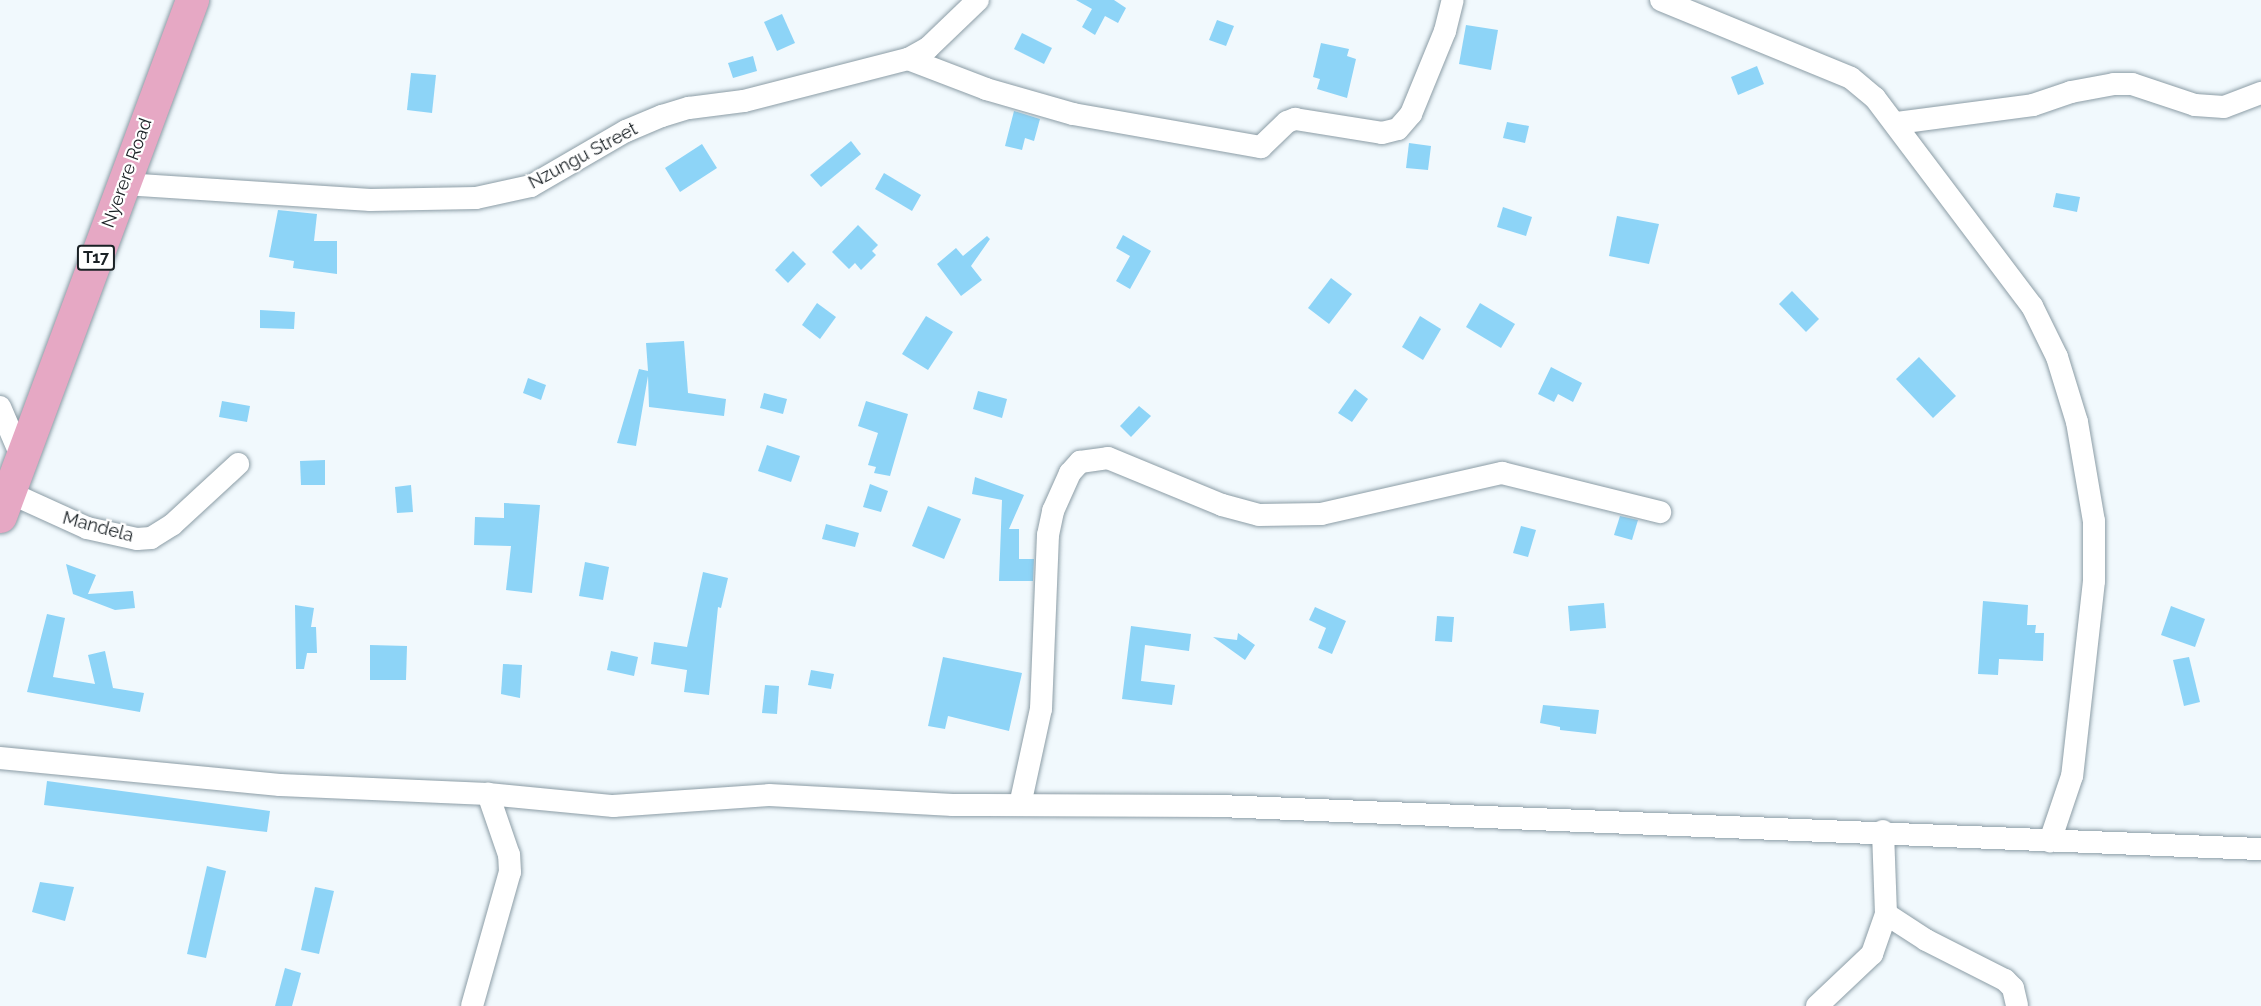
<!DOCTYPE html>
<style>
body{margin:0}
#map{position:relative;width:2261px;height:1006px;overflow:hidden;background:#f1f9fd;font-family:Raleway,sans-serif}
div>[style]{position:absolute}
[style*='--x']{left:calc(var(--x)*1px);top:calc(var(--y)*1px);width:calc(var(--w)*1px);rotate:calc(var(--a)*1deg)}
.building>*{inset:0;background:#8dd4f7}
.roads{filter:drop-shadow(0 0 2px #8c9da6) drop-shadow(0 0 2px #8c9da6)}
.minor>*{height:22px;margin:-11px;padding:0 11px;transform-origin:11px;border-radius:11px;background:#fff}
.primary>*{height:33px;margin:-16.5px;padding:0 16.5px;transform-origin:16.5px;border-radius:16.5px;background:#e6a8c4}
span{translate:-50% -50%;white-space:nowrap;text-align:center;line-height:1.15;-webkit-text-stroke:4.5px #fff;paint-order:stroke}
.shield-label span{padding:2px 4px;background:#fff;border:2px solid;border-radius:4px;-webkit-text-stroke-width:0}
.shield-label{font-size:16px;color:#1a2125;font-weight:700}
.street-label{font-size:18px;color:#1a2125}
</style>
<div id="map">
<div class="building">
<i style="clip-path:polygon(1076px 0,1114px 0,1126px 8px,1118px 23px,1105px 16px,1095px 35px,1082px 27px,1092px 9px)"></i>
<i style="clip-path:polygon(782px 14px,795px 43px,777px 51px,764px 22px)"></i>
<i style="clip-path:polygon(1217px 20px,1234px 26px,1226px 46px,1209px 40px)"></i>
<i style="clip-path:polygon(1466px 25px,1498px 30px,1491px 70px,1459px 64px)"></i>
<i style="clip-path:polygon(1022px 33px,1052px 48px,1044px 64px,1014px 49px)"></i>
<i style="clip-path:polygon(1321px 43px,1349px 49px,1347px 56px,1356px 59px,1347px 98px,1317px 89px,1320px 79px,1313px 77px)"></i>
<i style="clip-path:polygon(753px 56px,757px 71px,733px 78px,728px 63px)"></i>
<i style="clip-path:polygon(1757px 66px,1764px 84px,1738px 95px,1731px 77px)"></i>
<i style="clip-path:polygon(411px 73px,436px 75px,432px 113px,407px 110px)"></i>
<i style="clip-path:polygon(1014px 111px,1040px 119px,1034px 141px,1025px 138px,1022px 150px,1005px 146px)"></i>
<i style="clip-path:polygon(1507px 122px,1529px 126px,1525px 143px,1503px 138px)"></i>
<i style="clip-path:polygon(851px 141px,861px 154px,821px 187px,810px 175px)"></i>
<i style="clip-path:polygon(1409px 143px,1431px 146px,1428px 170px,1406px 168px)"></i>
<i style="clip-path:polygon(702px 144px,717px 168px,680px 192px,665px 168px)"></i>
<i style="clip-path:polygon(884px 173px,921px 195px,912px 211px,875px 189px)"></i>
<i style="clip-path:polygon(2056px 193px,2080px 197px,2077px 212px,2053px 207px)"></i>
<i style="clip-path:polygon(1503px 207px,1532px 217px,1526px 236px,1497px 227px)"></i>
<i style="clip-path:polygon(278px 210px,317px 214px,314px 241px,337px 241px,337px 274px,293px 268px,294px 261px,269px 257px)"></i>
<i style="clip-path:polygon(1617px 216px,1659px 224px,1649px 264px,1609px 256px)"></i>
<i style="clip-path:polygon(858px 225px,878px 245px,872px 251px,876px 255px,861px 270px,855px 263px,849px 269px,832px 252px)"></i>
<i style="clip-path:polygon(1123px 235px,1151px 251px,1130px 289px,1116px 281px,1130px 256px,1116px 248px)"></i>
<i style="clip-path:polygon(987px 236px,990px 239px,971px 266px,982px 280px,961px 296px,937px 264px,956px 248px,963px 256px)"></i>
<i style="clip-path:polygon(793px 251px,806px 264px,788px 283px,775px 270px)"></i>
<i style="clip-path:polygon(1331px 278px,1352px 294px,1329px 324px,1308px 308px)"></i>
<i style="clip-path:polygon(1792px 291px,1819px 319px,1806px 332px,1779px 304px)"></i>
<i style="clip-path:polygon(817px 303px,836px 317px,820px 339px,802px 325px)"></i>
<i style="clip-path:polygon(1480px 303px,1515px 324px,1501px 348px,1466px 327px)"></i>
<i style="clip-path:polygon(260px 310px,295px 312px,294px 329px,260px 328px)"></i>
<i style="clip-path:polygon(926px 316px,953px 332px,928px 370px,902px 354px)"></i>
<i style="clip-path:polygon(1420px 316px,1441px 329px,1423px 360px,1402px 347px)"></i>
<i style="clip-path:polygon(684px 341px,688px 393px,726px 399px,724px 416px,649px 407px,648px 376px,636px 446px,617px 443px,639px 369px,648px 371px,646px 343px)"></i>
<i style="clip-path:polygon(1919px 357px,1956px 396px,1933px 418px,1896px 379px)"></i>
<i style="clip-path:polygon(1551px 367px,1582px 383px,1573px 402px,1558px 394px,1554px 402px,1538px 394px)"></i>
<i style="clip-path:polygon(528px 378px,546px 385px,541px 400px,523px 393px)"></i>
<i style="clip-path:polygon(1355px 389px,1368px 399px,1352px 422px,1338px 413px)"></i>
<i style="clip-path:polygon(978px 391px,1007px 399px,1002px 418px,973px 409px)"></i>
<i style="clip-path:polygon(764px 393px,787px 399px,783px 414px,760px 408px)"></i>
<i style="clip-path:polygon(222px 401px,250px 406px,247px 422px,219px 417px)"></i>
<i style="clip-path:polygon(866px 401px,908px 414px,890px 476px,874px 473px,876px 467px,868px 465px,878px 433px,858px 426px)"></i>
<i style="clip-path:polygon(1139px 406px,1151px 416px,1131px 437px,1120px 426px)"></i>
<i style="clip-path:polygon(767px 445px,800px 456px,791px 482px,758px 471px)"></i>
<i style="clip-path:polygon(325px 460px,325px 485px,301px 485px,300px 461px)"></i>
<i style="clip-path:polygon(975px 477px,1024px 495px,1009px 529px,1019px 529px,1019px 559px,1034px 559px,1033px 581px,999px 581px,1002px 500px,972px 494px)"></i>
<i style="clip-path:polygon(870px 484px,888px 491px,881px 512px,863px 507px)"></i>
<i style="clip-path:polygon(411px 485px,413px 512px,397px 513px,395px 487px)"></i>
<i style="clip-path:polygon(504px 503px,540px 505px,532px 593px,506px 590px,511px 546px,474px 545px,475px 517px,504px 518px)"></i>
<i style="clip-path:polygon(928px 506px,961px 519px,944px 559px,912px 546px)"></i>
<i style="clip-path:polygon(1620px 516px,1638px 520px,1632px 540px,1614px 535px)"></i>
<i style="clip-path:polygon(826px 524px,859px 533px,855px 547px,822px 539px)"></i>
<i style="clip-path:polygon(1521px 526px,1536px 530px,1528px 557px,1513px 553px)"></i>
<i style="clip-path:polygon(585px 562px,609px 567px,603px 600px,579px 596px)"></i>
<i style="clip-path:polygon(66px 564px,96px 575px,88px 594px,133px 591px,135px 608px,115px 610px,73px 594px)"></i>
<i style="clip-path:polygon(703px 572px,728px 578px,721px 608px,718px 607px,709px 695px,684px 692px,687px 670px,651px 664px,654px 642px,687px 647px)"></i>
<i style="clip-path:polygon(1983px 601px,2028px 605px,2027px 625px,2036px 625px,2035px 633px,2044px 633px,2043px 661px,1999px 659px,1998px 675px,1978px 674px)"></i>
<i style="clip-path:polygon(1604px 603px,1606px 628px,1570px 631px,1568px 606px)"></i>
<i style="clip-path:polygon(295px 605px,314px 608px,311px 627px,316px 627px,317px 653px,307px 653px,304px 669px,296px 669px)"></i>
<i style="clip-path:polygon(2171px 606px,2205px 619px,2195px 647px,2161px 635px)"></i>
<i style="clip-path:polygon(1315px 607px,1346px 621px,1332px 654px,1318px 648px,1326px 628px,1309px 620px)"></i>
<i style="clip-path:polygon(47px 614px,65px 618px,53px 677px,95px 684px,88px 655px,105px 651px,113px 688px,144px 693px,140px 712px,27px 692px)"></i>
<i style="clip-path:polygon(1437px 616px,1454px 617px,1452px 642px,1435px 641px)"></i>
<i style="clip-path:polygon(1131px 626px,1191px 634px,1189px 651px,1145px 645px,1141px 681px,1175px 685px,1172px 705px,1122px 699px)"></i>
<i style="clip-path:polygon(1238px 633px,1255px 645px,1245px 660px,1213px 637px,1237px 640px)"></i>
<i style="clip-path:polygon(370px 645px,407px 646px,406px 680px,370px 680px)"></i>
<i style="clip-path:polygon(611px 651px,638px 657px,634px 676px,607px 670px)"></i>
<i style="clip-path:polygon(943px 657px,1022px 673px,1009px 731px,948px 716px,945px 729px,928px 726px)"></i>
<i style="clip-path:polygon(2189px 657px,2200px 702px,2184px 706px,2173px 660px)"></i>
<i style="clip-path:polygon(503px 664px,522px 665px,520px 698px,501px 694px)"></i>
<i style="clip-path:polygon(811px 670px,834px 674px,831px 689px,808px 685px)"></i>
<i style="clip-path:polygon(765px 685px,779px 686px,777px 714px,762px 713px)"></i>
<i style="clip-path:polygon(1543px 705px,1599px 710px,1596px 734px,1560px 730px,1560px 727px,1540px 723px)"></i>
<i style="clip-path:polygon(47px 781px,270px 811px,267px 832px,44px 805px)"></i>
<i style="clip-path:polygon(207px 866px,226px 871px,206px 958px,187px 954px)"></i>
<i style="clip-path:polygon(40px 882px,74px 887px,65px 921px,32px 912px)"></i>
<i style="clip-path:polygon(315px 887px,334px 891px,319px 954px,301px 950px)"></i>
<i style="clip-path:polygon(285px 968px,301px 973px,292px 1006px,275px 1006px)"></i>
</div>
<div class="roads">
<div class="minor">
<i style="--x:1661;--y:0;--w:205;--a:22.3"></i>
<i style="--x:1851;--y:78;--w:31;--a:40"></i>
<i style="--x:1875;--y:98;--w:261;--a:53"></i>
<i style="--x:2032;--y:306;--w:57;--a:63.9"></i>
<i style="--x:2057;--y:357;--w:68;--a:72.9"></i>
<i style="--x:2077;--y:422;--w:100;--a:80.3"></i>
<i style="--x:2094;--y:521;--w:60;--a:90"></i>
<i style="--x:2094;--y:581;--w:196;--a:96.4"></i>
<i style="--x:2072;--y:776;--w:69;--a:108.7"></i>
<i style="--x:908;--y:59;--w:84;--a:21"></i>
<i style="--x:986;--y:89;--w:91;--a:16"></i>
<i style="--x:1073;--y:114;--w:191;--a:10"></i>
<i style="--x:1261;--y:147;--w:36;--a:-44"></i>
<i style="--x:1287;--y:122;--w:9;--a:-21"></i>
<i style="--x:1295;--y:119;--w:88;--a:9.1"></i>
<i style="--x:1382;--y:133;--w:16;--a:-14"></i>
<i style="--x:1398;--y:129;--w:20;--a:-49"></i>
<i style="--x:1411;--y:114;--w:90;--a:-67.7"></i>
<i style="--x:1445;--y:31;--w:32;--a:-76"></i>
<i style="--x:1897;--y:123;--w:137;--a:-7.5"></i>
<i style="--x:2033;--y:105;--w:40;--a:-18.9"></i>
<i style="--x:2071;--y:92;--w:44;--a:-10.5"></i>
<i style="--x:2114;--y:84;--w:18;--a:0"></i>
<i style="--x:2132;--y:84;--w:66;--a:18.4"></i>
<i style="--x:2195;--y:105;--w:29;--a:4"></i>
<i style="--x:2224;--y:107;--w:40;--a:-21"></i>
<i style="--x:124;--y:184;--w:247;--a:3.7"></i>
<i style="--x:370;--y:200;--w:106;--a:-1.1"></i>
<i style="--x:476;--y:198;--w:56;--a:-12.3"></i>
<i style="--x:531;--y:186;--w:110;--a:-30.1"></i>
<i style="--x:626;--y:131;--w:39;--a:-23"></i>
<i style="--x:662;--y:116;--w:28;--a:-17"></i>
<i style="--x:689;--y:108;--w:55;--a:-7.3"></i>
<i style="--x:744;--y:101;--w:169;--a:-14.4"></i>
<i style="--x:908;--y:59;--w:23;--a:-29"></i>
<i style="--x:928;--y:48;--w:69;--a:-43.8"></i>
<i style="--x:0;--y:407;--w:53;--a:66.8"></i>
<i style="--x:8;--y:492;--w:87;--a:24.5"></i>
<i style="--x:87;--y:528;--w:51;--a:12.4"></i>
<i style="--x:137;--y:539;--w:14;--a:-4"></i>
<i style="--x:151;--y:538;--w:25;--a:-32"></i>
<i style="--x:172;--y:525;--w:90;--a:-42.7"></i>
<i style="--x:0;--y:758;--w:281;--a:5.5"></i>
<i style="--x:280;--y:785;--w:208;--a:2.5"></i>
<i style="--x:488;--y:794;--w:126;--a:5.5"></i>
<i style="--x:613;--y:806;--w:156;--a:-4"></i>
<i style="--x:769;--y:795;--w:184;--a:3.1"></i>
<i style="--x:953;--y:805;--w:267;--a:0.2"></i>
<i style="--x:1220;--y:806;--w:1042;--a:2.37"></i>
<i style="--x:1020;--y:805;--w:98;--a:-77.7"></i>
<i style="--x:1041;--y:709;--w:174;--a:-87.7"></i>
<i style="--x:1048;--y:535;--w:25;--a:-78"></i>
<i style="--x:1053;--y:511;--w:42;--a:-65.9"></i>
<i style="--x:1070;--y:473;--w:15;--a:-48"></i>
<i style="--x:1080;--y:462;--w:28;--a:-8"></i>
<i style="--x:1108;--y:458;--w:123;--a:22.4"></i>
<i style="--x:1222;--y:505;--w:38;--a:15"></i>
<i style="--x:1259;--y:515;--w:62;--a:-0.9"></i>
<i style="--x:1321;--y:514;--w:186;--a:-12.8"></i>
<i style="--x:1502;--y:473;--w:163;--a:13.9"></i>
<i style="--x:1886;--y:914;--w:48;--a:33"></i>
<i style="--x:1926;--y:940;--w:89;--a:26.9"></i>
<i style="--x:2005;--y:980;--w:11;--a:45"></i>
<i style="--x:2013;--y:988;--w:18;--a:77"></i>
<i style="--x:472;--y:1006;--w:139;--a:-74.2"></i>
<i style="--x:510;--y:872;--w:17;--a:-93"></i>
<i style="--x:509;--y:855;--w:65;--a:-109"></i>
<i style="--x:1817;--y:1006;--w:76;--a:-43.4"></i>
<i style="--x:1872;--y:954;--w:42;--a:-70.7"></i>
<i style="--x:1886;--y:914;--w:83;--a:-92.1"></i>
</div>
<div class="primary">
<i style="--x:0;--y:516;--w:551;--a:-69.59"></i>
</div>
</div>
<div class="shield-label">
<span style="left:96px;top:258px">T17</span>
</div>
<div class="street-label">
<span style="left:583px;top:156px;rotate:-28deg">Nzungu Street</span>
<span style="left:127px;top:173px;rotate:-70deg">Nyerere Road</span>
<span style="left:98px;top:527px;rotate:15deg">Mandela</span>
</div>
</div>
